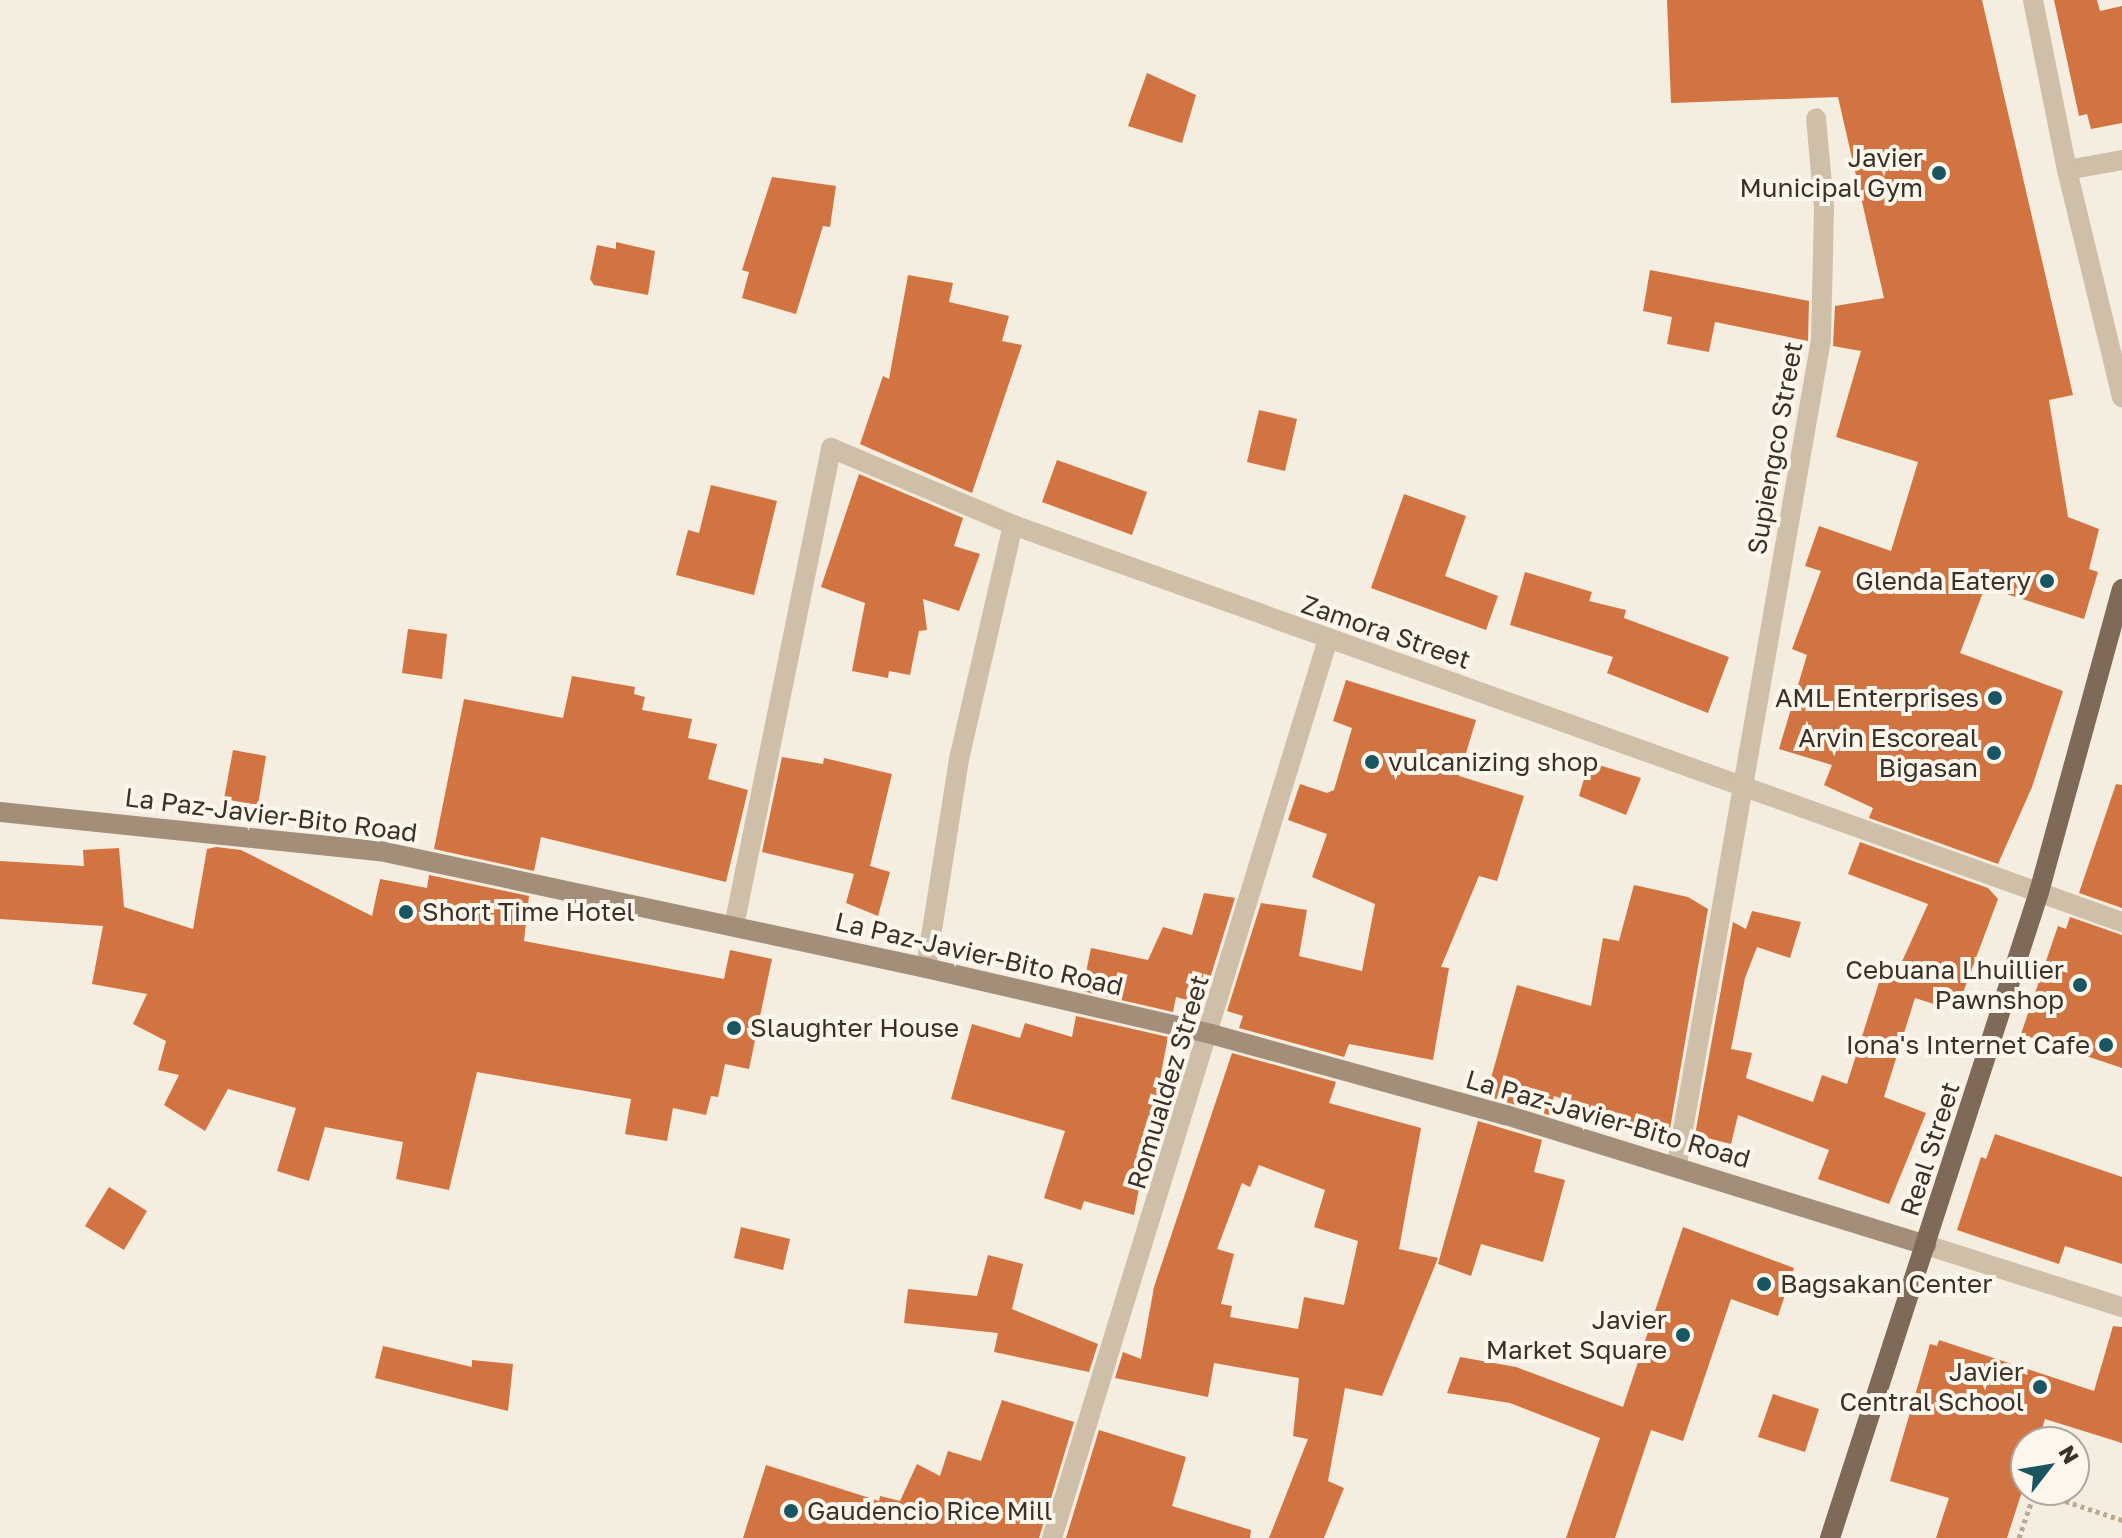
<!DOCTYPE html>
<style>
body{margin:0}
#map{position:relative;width:2122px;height:1538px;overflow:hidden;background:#f5eddf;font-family:"Golos Text",sans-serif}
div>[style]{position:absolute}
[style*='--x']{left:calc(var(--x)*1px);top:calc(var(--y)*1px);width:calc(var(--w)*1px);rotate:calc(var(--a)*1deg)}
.building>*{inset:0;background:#d27441}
.path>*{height:5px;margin-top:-2.5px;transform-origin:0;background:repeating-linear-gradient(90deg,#bba993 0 4px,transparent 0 8px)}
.minor>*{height:20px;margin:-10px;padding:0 10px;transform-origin:10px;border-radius:10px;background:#cfbfa9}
.tertiary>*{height:20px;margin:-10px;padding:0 10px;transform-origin:10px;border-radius:10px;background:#cfbfa9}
.secondary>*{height:20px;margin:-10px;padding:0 10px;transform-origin:10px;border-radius:10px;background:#a38e7a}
.primary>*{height:20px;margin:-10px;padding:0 10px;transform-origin:10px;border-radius:10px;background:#7f6a59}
.dots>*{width:22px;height:22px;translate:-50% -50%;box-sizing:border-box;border:4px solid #fcf6ec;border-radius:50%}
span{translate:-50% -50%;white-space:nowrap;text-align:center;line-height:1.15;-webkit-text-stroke:8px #fcf6ec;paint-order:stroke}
.poi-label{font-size:26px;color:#3c3129}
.right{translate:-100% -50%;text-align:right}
.left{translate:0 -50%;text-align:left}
.street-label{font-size:26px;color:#3c3129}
.north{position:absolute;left:2010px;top:1426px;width:80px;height:80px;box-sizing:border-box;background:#fcf6ec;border:2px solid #afa79e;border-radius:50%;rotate:59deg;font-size:22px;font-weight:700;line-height:32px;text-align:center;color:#3c3129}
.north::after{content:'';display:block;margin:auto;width:28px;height:36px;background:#1a5662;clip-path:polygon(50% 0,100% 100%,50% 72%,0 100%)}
</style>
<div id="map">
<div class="building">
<i style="clip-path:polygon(1667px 0,1982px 0,2073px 395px,2049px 400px,2068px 517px,2099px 529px,2089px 569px,2098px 572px,2084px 619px,1985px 587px,1960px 653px,2063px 691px,2032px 787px,1998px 864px,1869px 818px,1873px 808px,1824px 785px,1832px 765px,1779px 749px,1807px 655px,1792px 649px,1821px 571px,1805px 566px,1819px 526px,1891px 551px,1918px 462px,1836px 437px,1861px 351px,1833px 346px,1835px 306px,1884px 298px,1838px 97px,1671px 103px)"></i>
<i style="clip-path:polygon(2054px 0,2097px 0,2100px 11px,2122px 6px,2122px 123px,2091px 129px,2087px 114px,2079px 116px)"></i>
<i style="clip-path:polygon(1147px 73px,1196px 95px,1182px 143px,1128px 126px)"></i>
<i style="clip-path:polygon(772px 177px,836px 186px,830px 227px,823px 226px,796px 314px,742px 298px,749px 272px,742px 270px)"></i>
<i style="clip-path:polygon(616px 242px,655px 251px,648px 295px,594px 285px,590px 279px,597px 245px,616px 249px)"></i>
<i style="clip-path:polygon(1650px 270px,1809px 301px,1808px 341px,1715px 322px,1709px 352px,1667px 344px,1672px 317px,1643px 311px)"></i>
<i style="clip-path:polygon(908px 275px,953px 283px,949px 302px,1009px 316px,1002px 341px,1022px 345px,972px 493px,860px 444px,883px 376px,889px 379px)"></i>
<i style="clip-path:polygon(1259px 410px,1297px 419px,1285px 471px,1247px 462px)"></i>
<i style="clip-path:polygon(1057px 460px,1147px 492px,1132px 535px,1042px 502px)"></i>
<i style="clip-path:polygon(859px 474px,963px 518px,954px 546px,980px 554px,959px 611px,923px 599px,927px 630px,919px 631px,910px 675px,889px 671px,888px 678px,852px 671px,865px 603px,821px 587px)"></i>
<i style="clip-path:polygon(711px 485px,777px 501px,754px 595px,676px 575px,688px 530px,699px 533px)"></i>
<i style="clip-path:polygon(1404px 494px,1466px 516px,1445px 576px,1498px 596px,1486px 630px,1371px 588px)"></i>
<i style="clip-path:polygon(1525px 572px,1592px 592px,1589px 601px,1626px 610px,1624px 618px,1729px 657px,1708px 713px,1607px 673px,1613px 657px,1510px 625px)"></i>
<i style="clip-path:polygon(408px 629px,447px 634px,442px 679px,402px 673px)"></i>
<i style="clip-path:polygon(572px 676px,635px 687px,634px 694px,645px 697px,642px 710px,692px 719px,688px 738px,717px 744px,708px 779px,748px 790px,726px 882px,541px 837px,534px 871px,434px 849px,464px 699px,563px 718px)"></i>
<i style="clip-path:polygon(1346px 680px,1476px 720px,1459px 776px,1524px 796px,1497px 881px,1479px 876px,1441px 967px,1449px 968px,1433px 1060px,1349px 1044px,1344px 1057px,1239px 1028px,1243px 1016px,1227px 1011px,1261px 903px,1307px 910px,1299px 956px,1362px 971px,1375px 904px,1312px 877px,1327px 834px,1288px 820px,1300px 784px,1327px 793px,1334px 790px,1352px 728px,1333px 721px)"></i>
<i style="clip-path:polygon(233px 750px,266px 756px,258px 805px,224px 799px)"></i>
<i style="clip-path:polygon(782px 757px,823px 764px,824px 758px,892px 774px,870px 866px,890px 872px,878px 916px,846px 903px,854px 874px,762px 852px)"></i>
<i style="clip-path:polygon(1589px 762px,1641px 778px,1626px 815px,1579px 796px)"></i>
<i style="clip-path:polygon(2116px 784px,2122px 785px,2122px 908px,2079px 893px)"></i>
<i style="clip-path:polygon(1860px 842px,1988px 888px,1998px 899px,1961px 998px,1942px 991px,1937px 1005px,1915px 998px,1884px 1097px,1926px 1113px,1889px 1204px,1818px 1179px,1829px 1150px,1738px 1115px,1731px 1144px,1695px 1135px,1733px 922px,1746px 929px,1752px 911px,1801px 922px,1790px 958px,1757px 947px,1745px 978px,1731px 1049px,1752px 1053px,1746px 1078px,1813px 1102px,1822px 1075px,1847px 1084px,1882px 973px,1895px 977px,1928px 904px,1848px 874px)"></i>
<i style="clip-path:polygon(216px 847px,241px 850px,372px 916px,380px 879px,427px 888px,429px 875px,529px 896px,524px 941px,724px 979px,730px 950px,772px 959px,749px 1069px,725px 1064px,718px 1097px,711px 1096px,706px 1115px,673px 1108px,667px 1141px,625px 1134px,631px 1099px,477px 1072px,449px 1190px,396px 1179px,403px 1142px,325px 1127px,309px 1181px,277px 1171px,296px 1108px,228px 1089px,205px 1131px,164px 1105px,179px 1075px,158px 1070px,166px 1041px,133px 1024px,147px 994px,92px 984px,103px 926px,0 919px,0 861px,84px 866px,83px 850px,119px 848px,124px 907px,193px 929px,207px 849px)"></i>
<i style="clip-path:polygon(1634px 885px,1688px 897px,1708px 909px,1670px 1129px,1654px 1129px,1554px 1096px,1549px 1115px,1486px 1096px,1517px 985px,1591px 1006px,1603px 938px,1619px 941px)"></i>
<i style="clip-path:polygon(1204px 893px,1235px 898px,1202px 1004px,1176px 997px,1173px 1012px,1082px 991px,1091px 948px,1148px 960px,1163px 927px,1192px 935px)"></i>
<i style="clip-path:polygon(2070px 917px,2122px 935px,2122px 1068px,2021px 1034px,2058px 926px,2066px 929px)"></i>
<i style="clip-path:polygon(1076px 1016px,1168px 1037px,1134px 1215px,1084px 1201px,1081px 1210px,1044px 1198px,1065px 1131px,951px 1099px,972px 1024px,1020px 1038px,1025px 1023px,1072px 1037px)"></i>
<i style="clip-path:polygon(evenodd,1232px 1053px,1336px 1082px,1329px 1103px,1421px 1128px,1399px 1249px,1438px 1258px,1382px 1396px,1345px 1388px,1328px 1481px,1344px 1488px,1324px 1538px,1269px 1538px,1308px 1439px,1293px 1436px,1299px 1378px,1214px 1363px,1208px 1397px,1115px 1378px,1123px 1352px,1141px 1359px,1154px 1287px,1232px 1053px,1259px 1165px,1325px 1190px,1314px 1227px,1358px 1241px,1344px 1305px,1304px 1297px,1298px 1329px,1230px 1317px,1232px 1306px,1221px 1304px,1234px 1254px,1217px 1249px,1242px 1183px,1250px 1187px,1259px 1165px)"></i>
<i style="clip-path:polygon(1478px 1121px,1542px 1140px,1534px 1172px,1565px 1180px,1543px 1262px,1481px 1244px,1471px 1276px,1438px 1264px)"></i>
<i style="clip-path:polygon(1995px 1134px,2122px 1177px,2122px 1264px,2065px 1246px,2059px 1264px,1957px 1230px,1981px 1157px,1986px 1159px)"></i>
<i style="clip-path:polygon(109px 1187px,147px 1211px,124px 1250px,85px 1226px)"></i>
<i style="clip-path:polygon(741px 1227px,790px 1239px,783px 1270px,734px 1258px)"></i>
<i style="clip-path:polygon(1683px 1227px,1794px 1268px,1778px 1316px,1731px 1299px,1683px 1441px,1651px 1430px,1615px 1538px,1566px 1538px,1600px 1438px,1510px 1403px,1447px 1393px,1460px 1357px,1516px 1367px,1623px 1407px)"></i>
<i style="clip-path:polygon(988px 1255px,1023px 1264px,1012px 1309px,1098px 1344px,1089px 1372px,994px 1352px,998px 1333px,904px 1323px,908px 1289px,977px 1296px)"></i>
<i style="clip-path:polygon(2113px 1326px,2122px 1327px,2122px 1443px,2045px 1419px,2038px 1442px,2026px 1442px,2026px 1479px,2007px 1538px,1936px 1538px,1949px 1498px,1890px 1481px,1930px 1344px,1937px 1346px,1939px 1340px,2094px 1391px)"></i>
<i style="clip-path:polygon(383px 1346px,472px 1367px,472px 1360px,513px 1364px,508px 1411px,375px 1378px)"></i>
<i style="clip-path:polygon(1773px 1394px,1819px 1409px,1805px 1452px,1758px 1437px)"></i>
<i style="clip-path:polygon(1002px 1400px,1074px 1422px,1039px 1538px,743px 1538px,766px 1465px,879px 1501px,880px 1496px,900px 1501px,917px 1464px,940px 1476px,948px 1451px,981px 1461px)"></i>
<i style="clip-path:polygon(1099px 1430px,1186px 1457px,1172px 1506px,1251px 1530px,1250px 1538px,1066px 1538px)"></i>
</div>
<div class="path">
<i style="--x:2019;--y:1538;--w:50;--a:-71.2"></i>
<i style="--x:2035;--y:1491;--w:92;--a:18.4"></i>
</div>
<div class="minor">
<i style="--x:2067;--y:170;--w:56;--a:-10.3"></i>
<i style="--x:734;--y:926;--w:488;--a:-78.5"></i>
<i style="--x:831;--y:448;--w:198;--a:22.9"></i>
<i style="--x:1013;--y:525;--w:1178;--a:19.7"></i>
<i style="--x:926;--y:968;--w:212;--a:-81"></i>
<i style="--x:959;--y:759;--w:240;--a:-77"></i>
<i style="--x:1677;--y:1164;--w:836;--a:-80.09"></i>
<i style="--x:1821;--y:340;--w:133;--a:-88.7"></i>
<i style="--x:1824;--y:207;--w:89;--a:-95.1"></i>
<i style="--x:1052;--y:1538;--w:940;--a:-72.93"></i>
</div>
<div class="tertiary">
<i style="--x:2033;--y:0;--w:173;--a:78.7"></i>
<i style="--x:2067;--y:170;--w:234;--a:76.4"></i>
<i style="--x:1926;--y:1245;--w:206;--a:17.6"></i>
</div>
<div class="secondary">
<i style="--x:0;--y:812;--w:382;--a:5.9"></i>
<i style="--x:380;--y:851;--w:558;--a:12.09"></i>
<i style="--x:926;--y:968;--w:293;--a:13"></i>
<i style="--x:1211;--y:1034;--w:306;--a:15.4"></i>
<i style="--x:1506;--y:1115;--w:440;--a:17.2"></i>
</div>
<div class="primary">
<i style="--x:1830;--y:1538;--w:679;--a:-72.07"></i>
<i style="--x:2039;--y:892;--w:314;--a:-74.7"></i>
</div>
<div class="dots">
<i style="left:1939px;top:173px;background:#1a5662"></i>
<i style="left:2047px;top:581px;background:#1a5662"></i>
<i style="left:1995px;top:698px;background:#1a5662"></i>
<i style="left:1994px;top:753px;background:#1a5662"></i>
<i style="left:1372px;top:762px;background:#1a5662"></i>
<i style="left:406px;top:912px;background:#1a5662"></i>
<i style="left:2080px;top:985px;background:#1a5662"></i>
<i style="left:734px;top:1028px;background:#1a5662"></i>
<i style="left:2106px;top:1045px;background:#1a5662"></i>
<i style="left:1764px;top:1284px;background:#1a5662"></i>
<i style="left:1683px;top:1335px;background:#1a5662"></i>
<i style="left:2040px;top:1387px;background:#1a5662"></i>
<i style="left:791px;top:1511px;background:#1a5662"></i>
</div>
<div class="poi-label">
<span class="right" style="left:1923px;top:173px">Javier<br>Municipal Gym</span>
<span class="right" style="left:2031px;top:581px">Glenda Eatery</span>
<span class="right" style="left:1979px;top:698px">AML Enterprises</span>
<span class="right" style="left:1978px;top:753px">Arvin Escoreal<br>Bigasan</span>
<span class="left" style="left:1388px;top:762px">vulcanizing shop</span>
<span class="left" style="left:422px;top:912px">Short Time Hotel</span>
<span class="right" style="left:2064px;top:985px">Cebuana Lhuillier<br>Pawnshop</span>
<span class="left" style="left:750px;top:1028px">Slaughter House</span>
<span class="right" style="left:2090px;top:1045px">Iona's Internet Cafe</span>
<span class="left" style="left:1780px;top:1284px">Bagsakan Center</span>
<span class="right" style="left:1667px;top:1335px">Javier<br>Market Square</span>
<span class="right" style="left:2024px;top:1387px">Javier<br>Central School</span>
<span class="left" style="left:807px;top:1511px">Gaudencio Rice Mill</span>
</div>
<div class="street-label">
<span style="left:1775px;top:448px;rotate:-80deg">Supiengco Street</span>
<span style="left:1386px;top:632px;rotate:19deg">Zamora Street</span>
<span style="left:271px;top:815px;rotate:7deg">La Paz-Javier-Bito Road</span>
<span style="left:979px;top:954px;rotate:13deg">La Paz-Javier-Bito Road</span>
<span style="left:1168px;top:1082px;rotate:-73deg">Romualdez Street</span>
<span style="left:1608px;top:1119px;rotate:16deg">La Paz-Javier-Bito Road</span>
<span style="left:1930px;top:1149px;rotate:-72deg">Real Street</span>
</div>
<div class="north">N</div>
</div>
